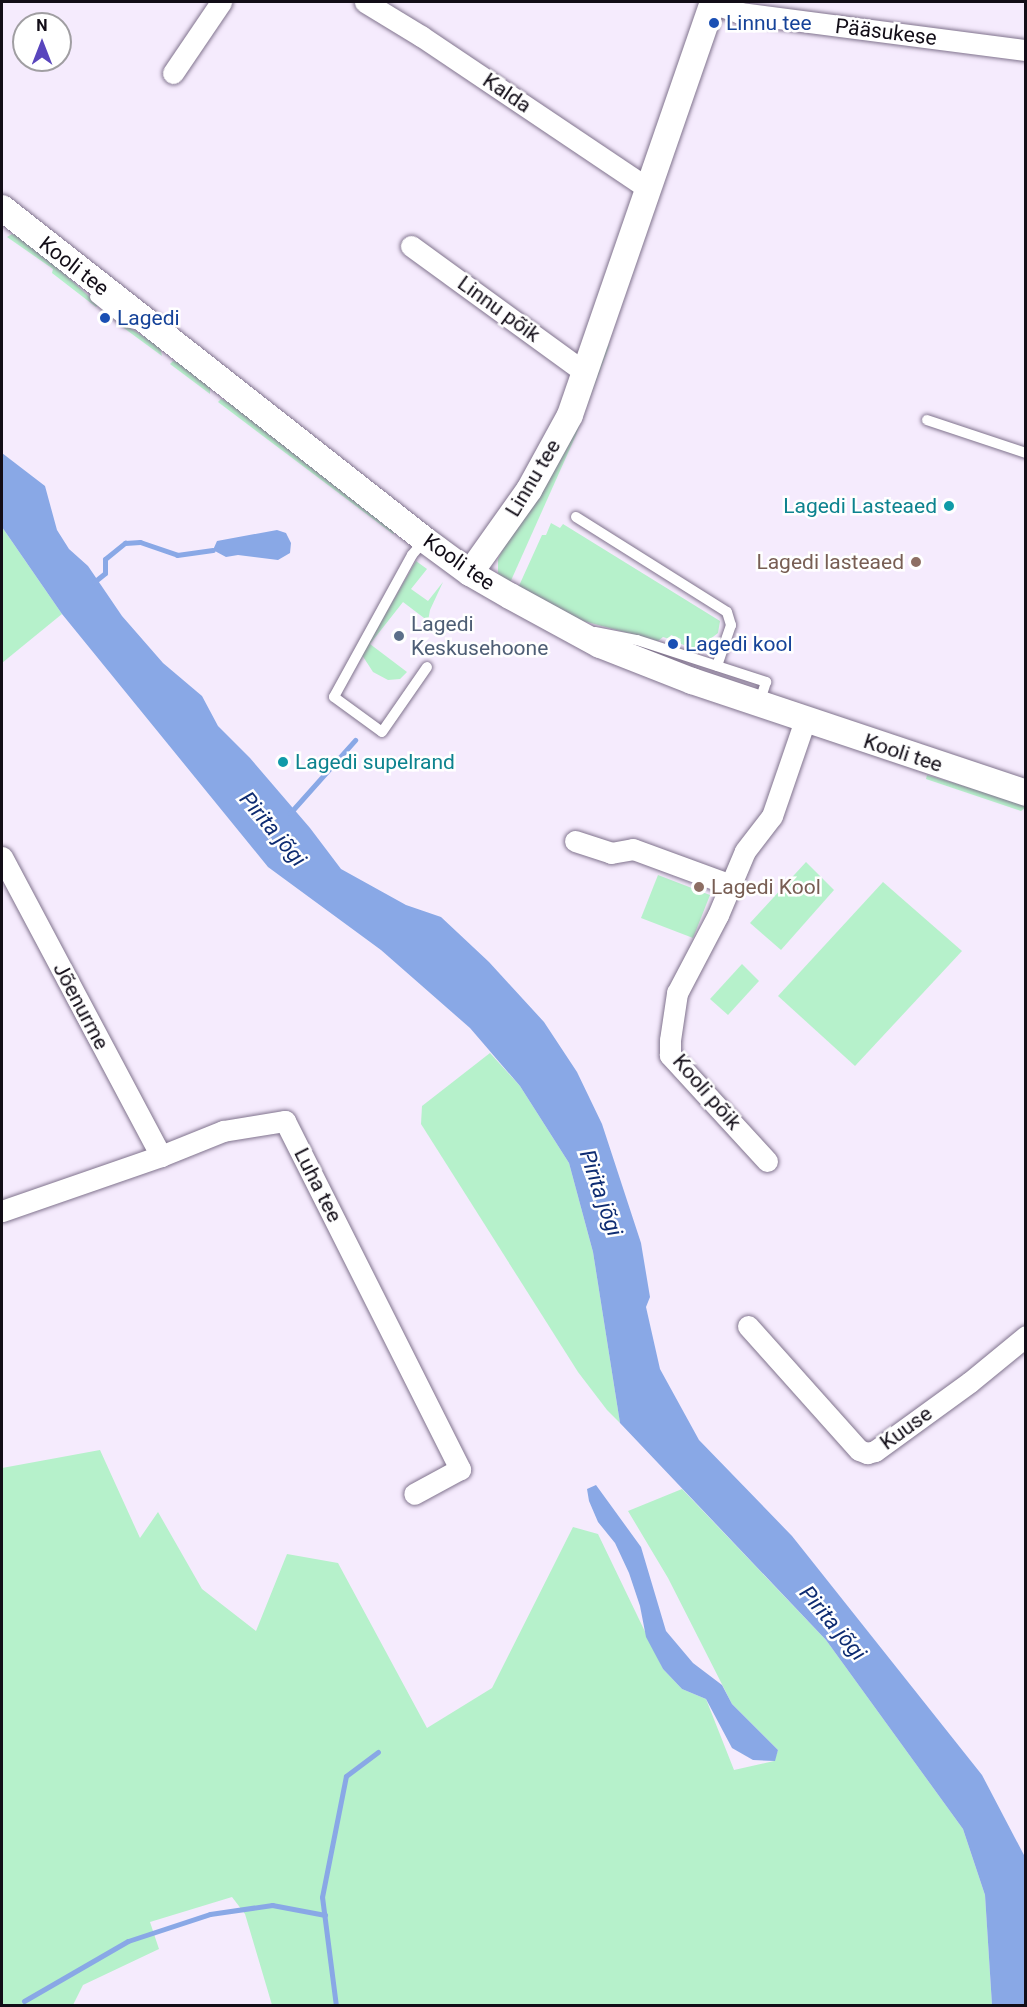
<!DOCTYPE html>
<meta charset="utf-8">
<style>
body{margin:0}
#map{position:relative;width:1027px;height:2007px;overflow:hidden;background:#f5ebfd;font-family:Roboto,sans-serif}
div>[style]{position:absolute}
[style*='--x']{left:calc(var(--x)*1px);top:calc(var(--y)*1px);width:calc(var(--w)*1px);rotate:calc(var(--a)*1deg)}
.green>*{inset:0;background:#b6f1cb}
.water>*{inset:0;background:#89a8e6}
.stream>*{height:5px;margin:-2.5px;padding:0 2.5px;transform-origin:2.5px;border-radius:2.5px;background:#89a8e6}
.roads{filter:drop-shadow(0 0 2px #80738d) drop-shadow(0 0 2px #80738d)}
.service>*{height:10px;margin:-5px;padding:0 5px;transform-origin:5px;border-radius:5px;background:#fff}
.minor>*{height:21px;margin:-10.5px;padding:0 10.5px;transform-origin:10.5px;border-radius:10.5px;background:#fff}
.tertiary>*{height:26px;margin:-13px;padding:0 13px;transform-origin:13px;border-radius:13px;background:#fff}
.dots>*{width:16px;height:16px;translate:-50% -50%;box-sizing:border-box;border:3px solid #fff;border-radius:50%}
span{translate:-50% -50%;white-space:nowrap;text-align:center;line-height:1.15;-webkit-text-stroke:5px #fff;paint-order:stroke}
.transit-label{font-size:21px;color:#164399}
.left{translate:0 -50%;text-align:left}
.street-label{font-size:21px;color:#120d17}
.culture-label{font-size:21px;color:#0d838f}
.right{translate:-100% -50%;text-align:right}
.education-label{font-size:21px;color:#785e54}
.service-label{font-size:21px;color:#4e5e75}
.water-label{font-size:22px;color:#0e2c72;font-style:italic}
.frame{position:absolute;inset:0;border:3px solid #120d17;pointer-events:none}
.north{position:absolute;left:12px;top:12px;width:60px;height:60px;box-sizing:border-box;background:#fff;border:2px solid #a09ea2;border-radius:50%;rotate:0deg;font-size:16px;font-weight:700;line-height:24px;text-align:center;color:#120d17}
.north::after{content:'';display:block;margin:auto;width:21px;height:27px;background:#5945bd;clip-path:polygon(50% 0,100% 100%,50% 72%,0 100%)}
</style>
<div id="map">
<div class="green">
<i style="clip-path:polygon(12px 234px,22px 238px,53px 263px,98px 305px,96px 307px,52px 273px,53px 269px,7px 237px)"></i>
<i style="clip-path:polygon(119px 321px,160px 347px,162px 356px,117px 323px)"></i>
<i style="clip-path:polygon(610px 344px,576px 435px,509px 585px,498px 573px,498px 559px,602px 353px)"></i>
<i style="clip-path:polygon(173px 361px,179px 362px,206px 383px,210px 388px,210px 394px,170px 364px)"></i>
<i style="clip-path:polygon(221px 399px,230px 403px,395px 532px,393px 534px,218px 402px)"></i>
<i style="clip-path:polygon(551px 523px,560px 528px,563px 524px,720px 621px,718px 633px,696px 650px,679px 643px,681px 639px,671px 635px,669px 639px,663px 637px,658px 641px,572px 618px,518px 588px,542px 535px,546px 535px)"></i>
<i style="clip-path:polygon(2px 527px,62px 614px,2px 663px)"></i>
<i style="clip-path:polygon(416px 561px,427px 569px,411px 589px,428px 601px,443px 582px,430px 610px,428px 621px,403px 602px,370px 644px,407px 672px,400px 679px,388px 680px,373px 672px,362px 655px)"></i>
<i style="clip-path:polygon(927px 775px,1025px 804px,1025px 808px,1021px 811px,926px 779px)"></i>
<i style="clip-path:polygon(806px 862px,834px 890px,781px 950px,750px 923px)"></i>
<i style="clip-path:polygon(658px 875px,710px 895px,693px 938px,641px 918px)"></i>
<i style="clip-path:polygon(883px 882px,962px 951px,855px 1066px,778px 996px)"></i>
<i style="clip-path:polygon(742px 964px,759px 981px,728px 1015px,710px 999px)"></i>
<i style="clip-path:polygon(490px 1053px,520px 1086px,569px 1163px,593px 1252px,620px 1423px,607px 1410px,578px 1372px,421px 1124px,422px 1106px)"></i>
<i style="clip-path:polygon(100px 1450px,140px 1538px,158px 1512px,202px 1589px,256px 1631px,287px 1554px,338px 1563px,427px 1728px,492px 1688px,573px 1527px,598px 1534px,663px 1669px,682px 1689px,706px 1699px,734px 1770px,774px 1761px,778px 1750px,732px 1704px,668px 1578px,628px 1511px,682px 1489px,826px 1640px,963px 1829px,985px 1895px,992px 2005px,272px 2005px,245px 1914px,232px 1897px,150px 1922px,159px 1949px,83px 1985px,73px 2005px,2px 2006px,2px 1468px)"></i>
</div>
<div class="water">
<i style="clip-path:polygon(2px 453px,45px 486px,57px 530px,69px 549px,88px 566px,122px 616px,163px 663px,202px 696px,218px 726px,250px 758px,310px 828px,341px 869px,406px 905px,441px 917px,489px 962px,544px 1022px,577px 1072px,602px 1124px,641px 1243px,650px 1297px,646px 1307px,660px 1369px,699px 1440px,792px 1536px,982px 1775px,1025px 1857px,1025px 2005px,992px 2005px,985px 1895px,963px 1829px,826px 1640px,620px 1423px,593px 1252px,569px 1163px,520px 1086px,470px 1028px,381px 950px,268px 867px,62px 614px,2px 527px)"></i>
<i style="clip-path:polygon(277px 530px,286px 533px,291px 543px,290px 553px,278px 560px,238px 555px,226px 557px,213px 550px,217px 541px)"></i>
<i style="clip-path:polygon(596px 1485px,641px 1547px,666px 1631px,693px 1663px,722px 1685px,732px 1704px,778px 1750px,775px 1761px,753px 1760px,732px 1748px,706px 1699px,682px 1689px,663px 1669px,646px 1637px,640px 1606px,629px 1573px,615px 1543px,598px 1522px,589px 1501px,587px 1489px)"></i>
</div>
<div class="stream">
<i style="--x:94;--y:582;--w:14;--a:-39"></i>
<i style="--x:105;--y:573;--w:14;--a:-90"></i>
<i style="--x:105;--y:559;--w:26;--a:-39"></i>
<i style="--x:125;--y:543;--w:15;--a:-4"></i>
<i style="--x:140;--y:542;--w:39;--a:19"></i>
<i style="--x:177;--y:555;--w:36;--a:-8"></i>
<i style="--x:290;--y:813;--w:98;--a:-48.3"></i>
<i style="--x:24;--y:2001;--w:120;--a:-30"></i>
<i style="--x:128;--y:1941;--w:86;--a:-18.2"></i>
<i style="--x:210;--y:1914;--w:63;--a:-8.3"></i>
<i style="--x:272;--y:1905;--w:54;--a:10.7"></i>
<i style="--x:336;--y:2006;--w:110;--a:-97.3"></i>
<i style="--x:322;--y:1897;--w:123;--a:-78.8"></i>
<i style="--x:346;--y:1776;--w:40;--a:-37"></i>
</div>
<div class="roads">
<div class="service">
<i style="--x:95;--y:297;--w:40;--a:39"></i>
<i style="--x:126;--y:322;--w:13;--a:13"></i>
<i style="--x:927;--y:420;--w:104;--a:18.4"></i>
<i style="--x:576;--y:517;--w:178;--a:32.2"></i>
<i style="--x:727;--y:612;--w:14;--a:73"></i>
<i style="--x:731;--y:625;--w:43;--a:108.9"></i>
<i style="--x:425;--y:540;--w:20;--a:131"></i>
<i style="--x:412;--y:555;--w:162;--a:118.8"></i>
<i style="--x:334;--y:697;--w:59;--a:36.1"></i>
<i style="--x:382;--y:732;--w:79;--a:-55.3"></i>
<i style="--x:595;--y:632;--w:43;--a:10.8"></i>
<i style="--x:637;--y:640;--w:136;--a:18"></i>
<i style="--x:766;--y:682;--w:22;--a:108"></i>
</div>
<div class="minor">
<i style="--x:365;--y:2;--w:66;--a:31.3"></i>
<i style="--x:421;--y:36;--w:272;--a:33.9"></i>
<i style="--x:710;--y:2;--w:32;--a:20"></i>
<i style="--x:740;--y:13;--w:288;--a:7.4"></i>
<i style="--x:173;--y:73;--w:86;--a:-55.9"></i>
<i style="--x:411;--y:246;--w:216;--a:36"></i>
<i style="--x:575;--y:841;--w:38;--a:18"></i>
<i style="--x:611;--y:853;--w:22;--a:-10"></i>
<i style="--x:633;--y:849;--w:104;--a:20.2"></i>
<i style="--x:2;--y:857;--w:339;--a:62"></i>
<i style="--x:767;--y:1161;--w:144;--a:-132.5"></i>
<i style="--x:670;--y:1055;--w:15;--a:-90"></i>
<i style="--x:670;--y:1040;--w:48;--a:-81.5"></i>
<i style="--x:677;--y:993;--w:88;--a:-62.3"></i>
<i style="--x:718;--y:915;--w:69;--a:-67.1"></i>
<i style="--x:745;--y:851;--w:44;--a:-52.4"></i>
<i style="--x:772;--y:816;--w:102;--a:-71"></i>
<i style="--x:2;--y:1211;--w:168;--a:-19.1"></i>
<i style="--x:161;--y:1156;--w:67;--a:-22"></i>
<i style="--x:223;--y:1131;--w:63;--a:-9.2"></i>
<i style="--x:285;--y:1121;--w:390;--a:63.3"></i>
<i style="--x:460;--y:1469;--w:52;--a:151.5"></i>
<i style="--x:748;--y:1326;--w:166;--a:48.2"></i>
<i style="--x:859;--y:1450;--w:9;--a:21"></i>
<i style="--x:867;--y:1453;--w:8;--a:-14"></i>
<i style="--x:875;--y:1451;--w:117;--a:-36"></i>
<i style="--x:970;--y:1382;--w:72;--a:-39.4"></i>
</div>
<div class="tertiary">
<i style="--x:2;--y:208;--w:538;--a:38.13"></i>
<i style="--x:425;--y:540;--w:56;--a:36.3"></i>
<i style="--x:470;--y:573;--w:46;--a:29.9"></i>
<i style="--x:510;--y:596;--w:102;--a:28.6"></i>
<i style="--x:600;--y:645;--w:99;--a:21.4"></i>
<i style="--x:692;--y:681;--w:352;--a:18.5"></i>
<i style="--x:470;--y:573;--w:102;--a:-54.6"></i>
<i style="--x:529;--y:490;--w:85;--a:-61.3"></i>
<i style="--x:570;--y:415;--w:437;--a:-70.9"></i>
</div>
</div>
<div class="dots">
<i style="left:714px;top:23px;background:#1a4fb4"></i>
<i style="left:105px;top:318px;background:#1a4fb4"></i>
<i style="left:949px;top:506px;background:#0f9aa8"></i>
<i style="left:916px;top:562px;background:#8d6e63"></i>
<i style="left:399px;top:636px;background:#5c6f8a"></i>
<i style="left:673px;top:644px;background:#1a4fb4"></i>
<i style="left:283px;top:762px;background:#0f9aa8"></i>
<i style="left:699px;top:887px;background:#8d6e63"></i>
</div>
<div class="transit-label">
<span class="left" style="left:726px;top:23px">Linnu tee</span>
<span class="left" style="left:117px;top:318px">Lagedi</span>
<span class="left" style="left:685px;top:644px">Lagedi kool</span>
</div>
<div class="street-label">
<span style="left:886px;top:32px;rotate:7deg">Pääsukese</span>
<span style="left:507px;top:93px;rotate:34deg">Kalda</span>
<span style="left:74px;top:266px;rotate:38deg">Kooli tee</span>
<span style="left:499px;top:309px;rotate:36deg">Linnu põik</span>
<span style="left:533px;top:478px;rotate:-59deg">Linnu tee</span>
<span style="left:459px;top:562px;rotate:35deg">Kooli tee</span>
<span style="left:903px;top:753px;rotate:18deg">Kooli tee</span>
<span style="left:81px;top:1006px;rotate:62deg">Jõenurme</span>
<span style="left:707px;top:1092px;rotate:49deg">Kooli põik</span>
<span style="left:318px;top:1185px;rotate:63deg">Luha tee</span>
<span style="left:906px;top:1428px;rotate:-36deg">Kuuse</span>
</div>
<div class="culture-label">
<span class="right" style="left:937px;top:506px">Lagedi Lasteaed</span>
<span class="left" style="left:295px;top:762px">Lagedi supelrand</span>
</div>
<div class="education-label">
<span class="right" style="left:904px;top:562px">Lagedi lasteaed</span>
<span class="left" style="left:711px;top:887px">Lagedi Kool</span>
</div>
<div class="service-label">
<span class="left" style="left:411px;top:636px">Lagedi<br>Keskusehoone</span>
</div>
<div class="water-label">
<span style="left:273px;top:829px;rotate:50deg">Pirita jõgi</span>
<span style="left:601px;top:1193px;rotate:71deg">Pirita jõgi</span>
<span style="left:833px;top:1623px;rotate:50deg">Pirita jõgi</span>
</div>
<div class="frame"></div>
<div class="north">N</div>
</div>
